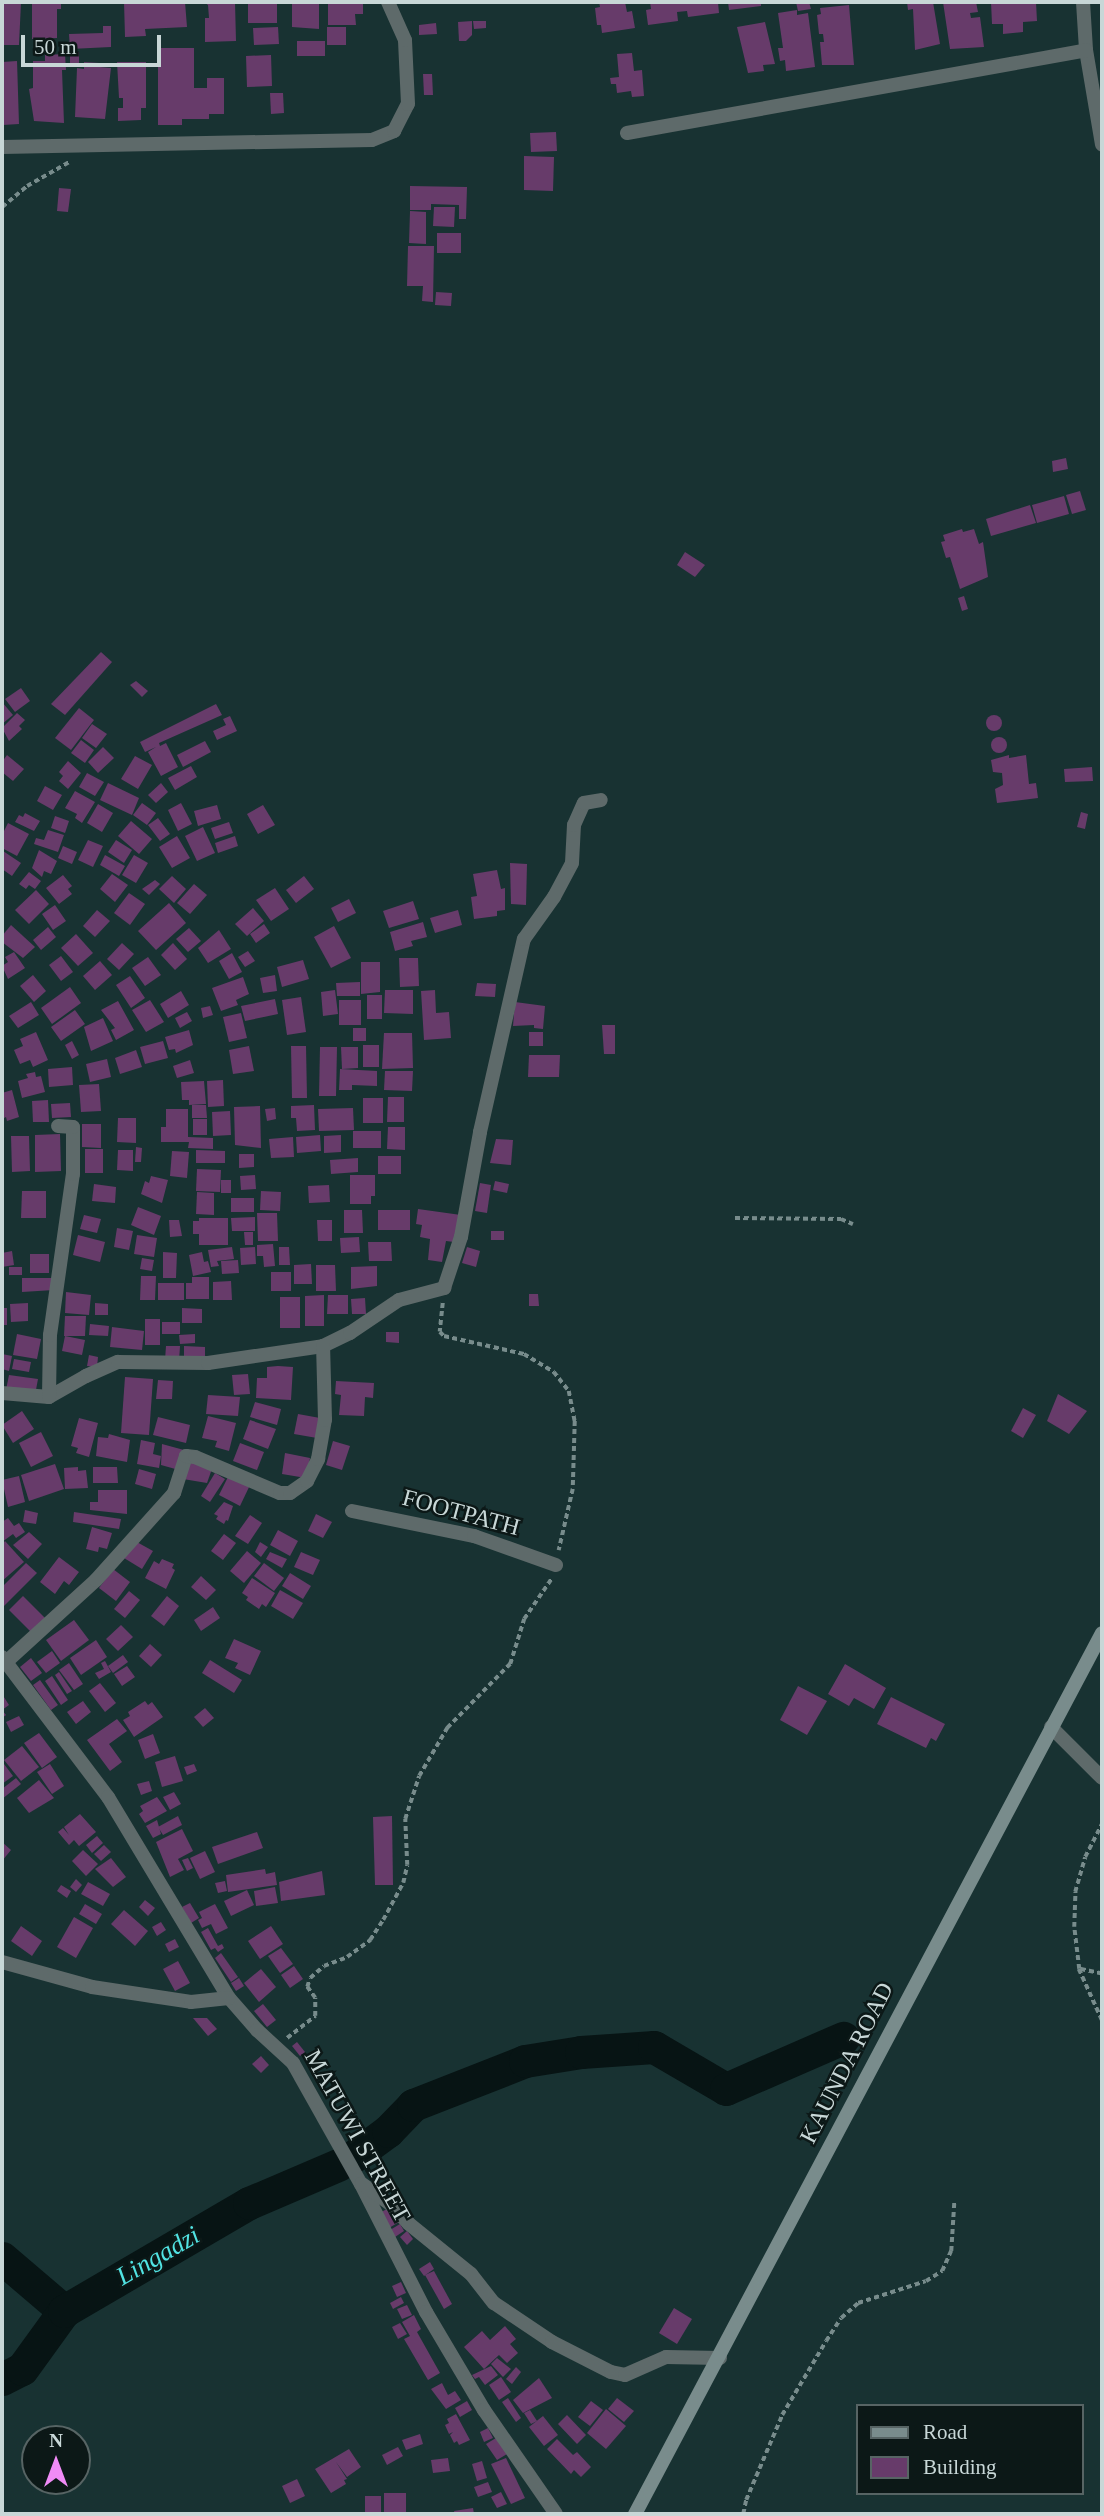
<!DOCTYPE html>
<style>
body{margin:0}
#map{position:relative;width:1104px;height:2516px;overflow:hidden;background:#183232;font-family:"Times New Roman",serif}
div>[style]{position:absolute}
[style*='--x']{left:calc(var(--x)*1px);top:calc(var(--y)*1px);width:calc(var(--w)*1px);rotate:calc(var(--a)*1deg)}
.river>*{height:33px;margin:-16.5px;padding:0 16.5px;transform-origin:16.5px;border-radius:16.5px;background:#071414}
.building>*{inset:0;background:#673b6a}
.round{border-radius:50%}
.path>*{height:3.5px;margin-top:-1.75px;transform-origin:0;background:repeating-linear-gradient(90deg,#788c8c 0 5px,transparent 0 8.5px)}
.minor>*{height:14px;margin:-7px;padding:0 7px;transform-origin:7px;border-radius:7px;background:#5e6a6a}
.secondary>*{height:14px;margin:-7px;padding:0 7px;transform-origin:7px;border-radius:7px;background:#798c8c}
span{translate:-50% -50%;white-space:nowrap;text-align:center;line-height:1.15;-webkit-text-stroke:5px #0c1817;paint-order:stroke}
.street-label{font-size:24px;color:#c8d7d7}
.water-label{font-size:26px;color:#51e3e3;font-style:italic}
.frame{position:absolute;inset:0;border:4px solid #c8d7d7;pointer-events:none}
.legend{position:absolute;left:856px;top:2404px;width:228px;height:91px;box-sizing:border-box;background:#0c1817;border:2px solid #576464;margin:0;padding:9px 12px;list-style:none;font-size:21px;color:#c8d7d7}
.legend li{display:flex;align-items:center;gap:14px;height:35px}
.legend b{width:35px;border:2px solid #576464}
.north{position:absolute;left:21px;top:2425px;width:70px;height:70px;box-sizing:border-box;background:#0c1817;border:2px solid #576464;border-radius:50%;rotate:0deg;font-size:19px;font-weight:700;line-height:28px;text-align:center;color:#c8d7d7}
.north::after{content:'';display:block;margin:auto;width:24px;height:32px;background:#f08bf6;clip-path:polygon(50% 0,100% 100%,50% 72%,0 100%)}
.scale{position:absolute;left:21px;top:35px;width:140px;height:32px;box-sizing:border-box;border:4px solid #c8d7d7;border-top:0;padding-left:9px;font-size:21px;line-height:24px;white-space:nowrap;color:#c8d7d7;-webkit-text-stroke:5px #0c1817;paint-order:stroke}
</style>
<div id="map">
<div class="river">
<i style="--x:354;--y:2156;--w:42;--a:-36.3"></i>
<i style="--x:388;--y:2131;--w:36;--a:-46"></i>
<i style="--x:413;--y:2105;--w:120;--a:-21.4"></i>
<i style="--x:525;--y:2061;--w:57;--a:-9.1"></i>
<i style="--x:581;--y:2052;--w:73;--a:-3.9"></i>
<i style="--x:654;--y:2047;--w:83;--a:30.3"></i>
<i style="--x:726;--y:2089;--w:128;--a:-23.6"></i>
<i style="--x:2;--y:2258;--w:82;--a:40.5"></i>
<i style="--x:2;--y:2379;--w:22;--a:-27"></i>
<i style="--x:22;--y:2369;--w:72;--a:-54.1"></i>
<i style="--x:64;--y:2311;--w:214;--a:-30.3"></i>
<i style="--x:249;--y:2203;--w:97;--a:-23.1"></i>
</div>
<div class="building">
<i style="clip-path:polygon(2px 2px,21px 2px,19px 45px,2px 45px)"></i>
<i style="clip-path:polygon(32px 2px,61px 2px,61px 9px,57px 9px,57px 38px,32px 39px)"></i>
<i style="clip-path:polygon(124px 2px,185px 2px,187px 27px,145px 29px,146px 36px,125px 37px)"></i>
<i style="clip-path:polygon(204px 2px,235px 2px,236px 41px,205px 42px,205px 18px,209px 18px,208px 5px)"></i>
<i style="clip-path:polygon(248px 2px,277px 2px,277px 23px,248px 23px)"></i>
<i style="clip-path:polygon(292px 2px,319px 2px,319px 29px,292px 27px)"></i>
<i style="clip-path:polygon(328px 2px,363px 2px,363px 14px,355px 14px,356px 25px,328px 25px)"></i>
<i style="clip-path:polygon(599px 2px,625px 2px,627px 12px,632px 11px,635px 28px,602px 33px,601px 25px,597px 25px,595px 8px,600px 7px)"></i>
<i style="clip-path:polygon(650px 2px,718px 2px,719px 13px,688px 17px,687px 11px,677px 12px,678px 21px,648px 25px,646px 10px,651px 9px)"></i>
<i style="clip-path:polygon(728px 2px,761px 2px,761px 6px,729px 10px)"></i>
<i style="clip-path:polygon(796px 2px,809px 2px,811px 9px,798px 11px)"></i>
<i style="clip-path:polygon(907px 2px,933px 2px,940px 44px,915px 50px,913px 9px,908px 10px)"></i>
<i style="clip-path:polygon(943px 2px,976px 2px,978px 12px,970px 13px,971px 18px,980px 17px,984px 47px,950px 49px)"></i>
<i style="clip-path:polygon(991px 2px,1036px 2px,1037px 21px,1023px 22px,1023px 32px,1003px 34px,1003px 24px,992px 24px)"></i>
<i style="clip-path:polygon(849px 5px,854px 65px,822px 65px,820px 42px,824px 42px,823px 34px,819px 34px,817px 15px,821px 14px,820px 8px)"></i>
<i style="clip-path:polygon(797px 10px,797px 15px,808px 13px,815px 67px,786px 71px,785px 60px,780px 61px,778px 48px,783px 48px,778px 13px)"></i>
<i style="clip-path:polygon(472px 21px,472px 35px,466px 41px,459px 41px,458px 22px)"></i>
<i style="clip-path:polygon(473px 21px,486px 21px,486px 28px,474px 29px)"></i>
<i style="clip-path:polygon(765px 22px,775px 64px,763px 65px,764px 71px,748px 73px,737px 27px)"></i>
<i style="clip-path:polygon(436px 23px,437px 34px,419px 35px,419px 25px)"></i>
<i style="clip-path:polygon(103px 26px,111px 26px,111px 47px,70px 49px,69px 34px,103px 33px)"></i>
<i style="clip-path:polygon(278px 27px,279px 44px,254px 45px,253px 28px)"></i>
<i style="clip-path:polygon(327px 27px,346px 27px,346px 45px,327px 45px)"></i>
<i style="clip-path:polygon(297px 41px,325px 41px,325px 56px,297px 56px)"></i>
<i style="clip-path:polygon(158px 48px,194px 48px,194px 88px,207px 88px,207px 78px,224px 78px,224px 114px,209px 114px,209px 119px,182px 119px,182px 125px,158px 125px)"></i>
<i style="clip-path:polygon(70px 52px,79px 52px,79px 65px,70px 65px)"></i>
<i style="clip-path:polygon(632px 53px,634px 71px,642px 70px,644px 96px,632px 97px,631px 91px,617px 93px,616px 84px,611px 84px,610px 78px,619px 77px,617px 54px)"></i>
<i style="clip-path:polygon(65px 54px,66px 70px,62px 70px,64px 123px,34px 121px,29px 89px,33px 88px,33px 61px,45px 61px,45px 55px)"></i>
<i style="clip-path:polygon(271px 55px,272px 86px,247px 87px,246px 56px)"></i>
<i style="clip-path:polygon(17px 61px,19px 124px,3px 125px,2px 62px)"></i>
<i style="clip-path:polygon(84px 62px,100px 63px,100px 67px,111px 68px,105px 119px,75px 117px,77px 68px,84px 69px)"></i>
<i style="clip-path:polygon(117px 62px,146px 62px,146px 108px,141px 108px,141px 120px,118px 121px,118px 108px,123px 108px,123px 98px,119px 98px)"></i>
<i style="clip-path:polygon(423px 74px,432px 74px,433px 95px,424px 95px)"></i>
<i style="clip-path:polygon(270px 93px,283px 93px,284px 113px,271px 114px)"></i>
<i style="clip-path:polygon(556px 132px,557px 151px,531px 152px,530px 133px)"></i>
<i style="clip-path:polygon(524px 156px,554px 157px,553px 191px,524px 190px)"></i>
<i style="clip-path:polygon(410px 186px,467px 187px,466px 219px,459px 219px,459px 205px,431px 204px,431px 210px,410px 210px)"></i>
<i style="clip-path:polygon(59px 188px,71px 189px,68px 212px,57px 211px)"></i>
<i style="clip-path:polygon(434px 207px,455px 207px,454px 227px,433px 226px)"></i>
<i style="clip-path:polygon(410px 211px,426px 212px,426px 244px,409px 243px)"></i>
<i style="clip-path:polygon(437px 233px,461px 233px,461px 253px,437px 253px)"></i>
<i style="clip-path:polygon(408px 246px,434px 246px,433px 302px,422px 301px,423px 286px,407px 286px)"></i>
<i style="clip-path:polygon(436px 292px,452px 293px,451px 306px,435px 305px)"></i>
<i style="clip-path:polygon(1066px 458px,1068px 469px,1053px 472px,1052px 461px)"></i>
<i style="clip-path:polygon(1080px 491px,1086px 510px,1072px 514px,1066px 495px)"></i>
<i style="clip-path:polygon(1064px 496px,1069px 514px,1037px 523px,1032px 505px)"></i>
<i style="clip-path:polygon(1030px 505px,1036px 523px,991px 536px,986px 519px)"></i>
<i style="clip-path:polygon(962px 529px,963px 532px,974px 529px,979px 544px,983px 542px,988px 577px,960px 589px,950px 557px,946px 558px,941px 542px,945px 541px,943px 535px)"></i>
<i style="clip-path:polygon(685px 552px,705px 565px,695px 577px,677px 565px)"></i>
<i style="clip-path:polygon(964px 596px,968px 609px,962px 611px,958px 598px)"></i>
<i style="clip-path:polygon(101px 652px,112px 662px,65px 715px,51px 704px)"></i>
<i style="clip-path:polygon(136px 681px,148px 691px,142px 697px,130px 685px)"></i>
<i style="clip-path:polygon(21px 688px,30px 701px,15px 712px,5px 699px)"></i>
<i style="clip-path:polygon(2px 702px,13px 715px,2px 724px)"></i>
<i style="clip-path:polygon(216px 704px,222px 715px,159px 743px,160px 746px,166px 743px,178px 767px,161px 776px,148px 752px,156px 747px,145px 752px,140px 742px)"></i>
<i style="clip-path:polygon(79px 708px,94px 720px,71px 750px,55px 738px)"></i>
<i style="clip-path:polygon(17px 713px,25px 720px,19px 726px,22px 729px,9px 741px,2px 728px)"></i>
<i class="round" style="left:986px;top:715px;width:16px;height:16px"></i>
<i style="clip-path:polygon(230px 716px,237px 731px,217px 740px,213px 731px,226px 725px,223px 719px)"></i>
<i style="clip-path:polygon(92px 724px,107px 734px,96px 748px,82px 738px)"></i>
<i class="round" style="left:991px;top:737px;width:16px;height:16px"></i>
<i style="clip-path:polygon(81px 740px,94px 750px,85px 763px,71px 753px)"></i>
<i style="clip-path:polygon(205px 741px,211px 752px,183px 767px,177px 755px)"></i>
<i style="clip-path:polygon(103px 747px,114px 758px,98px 773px,88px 762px)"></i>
<i style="clip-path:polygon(7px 755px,24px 769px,13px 781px,2px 772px,2px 762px)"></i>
<i style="clip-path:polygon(1009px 755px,1009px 758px,1026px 755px,1029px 784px,1036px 783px,1038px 798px,997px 803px,995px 789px,1003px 785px,1002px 773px,993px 772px,991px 760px)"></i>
<i style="clip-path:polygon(135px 756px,152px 765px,138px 789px,121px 779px)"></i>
<i style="clip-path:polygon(68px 761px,81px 773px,68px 789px,59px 781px,63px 776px,59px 772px)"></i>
<i style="clip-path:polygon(191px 766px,197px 777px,175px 790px,168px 778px)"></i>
<i style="clip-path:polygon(1092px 767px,1093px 781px,1065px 782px,1064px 769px)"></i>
<i style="clip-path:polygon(87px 773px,104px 782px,95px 796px,79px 787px)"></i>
<i style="clip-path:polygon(108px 783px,139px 798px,132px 815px,100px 800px)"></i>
<i style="clip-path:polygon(161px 783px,168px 792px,156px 803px,148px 795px)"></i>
<i style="clip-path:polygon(45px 786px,62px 795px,53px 810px,37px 801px)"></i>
<i style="clip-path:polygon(75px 791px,95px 802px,82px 823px,75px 818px,77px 814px,65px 808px)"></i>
<i style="clip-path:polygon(142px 803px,156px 813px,147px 825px,133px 815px)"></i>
<i style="clip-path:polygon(181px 803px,192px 824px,178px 831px,168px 810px)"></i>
<i style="clip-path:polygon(98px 804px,113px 813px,102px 832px,87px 823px)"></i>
<i style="clip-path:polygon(217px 805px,221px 819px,198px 826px,194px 811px)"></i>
<i style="clip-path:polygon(263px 805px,275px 825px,258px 834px,247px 814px)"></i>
<i style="clip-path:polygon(1081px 812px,1088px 814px,1085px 829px,1077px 827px)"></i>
<i style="clip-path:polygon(25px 813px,40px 821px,34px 831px,15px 822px,19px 815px,23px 817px)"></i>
<i style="clip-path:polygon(55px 816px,69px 821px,65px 833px,51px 828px)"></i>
<i style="clip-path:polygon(158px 818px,170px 834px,160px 841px,148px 825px)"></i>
<i style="clip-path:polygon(131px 821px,152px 839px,139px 854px,118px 836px)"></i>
<i style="clip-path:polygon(229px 822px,233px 833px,215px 839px,211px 828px)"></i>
<i style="clip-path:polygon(8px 823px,29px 834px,17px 856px,2px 848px,2px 835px)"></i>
<i style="clip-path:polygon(203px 827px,215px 853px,197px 861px,185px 836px)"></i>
<i style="clip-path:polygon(48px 830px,64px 835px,58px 852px,34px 844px,36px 838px,44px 840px)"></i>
<i style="clip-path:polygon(177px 836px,190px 858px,172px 868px,159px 847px)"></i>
<i style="clip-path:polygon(235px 836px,238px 846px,218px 853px,215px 843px)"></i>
<i style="clip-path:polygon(88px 840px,103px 846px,93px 867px,78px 860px)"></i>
<i style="clip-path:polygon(116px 840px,132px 850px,124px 863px,108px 852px)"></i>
<i style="clip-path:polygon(63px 846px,77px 852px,72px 864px,58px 858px)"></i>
<i style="clip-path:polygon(39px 850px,57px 861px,51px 874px,44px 871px,42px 877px,32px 868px)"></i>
<i style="clip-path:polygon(3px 851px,21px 863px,12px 876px,2px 869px)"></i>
<i style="clip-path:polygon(105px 855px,125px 866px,119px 876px,100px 865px)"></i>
<i style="clip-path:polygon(134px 855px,148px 863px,136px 883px,122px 875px)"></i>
<i style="clip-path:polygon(510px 863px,527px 864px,526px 905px,511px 904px)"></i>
<i style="clip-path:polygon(497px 870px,501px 889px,505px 888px,505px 910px,497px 911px,497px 916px,474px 919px,471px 897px,477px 896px,473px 874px)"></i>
<i style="clip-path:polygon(29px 872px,41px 881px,35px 889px,29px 885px,26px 889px,19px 884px)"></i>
<i style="clip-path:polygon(112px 874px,128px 885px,115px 902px,100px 889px)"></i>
<i style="clip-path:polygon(63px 875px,72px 886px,68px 889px,72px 894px,59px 904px,46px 888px)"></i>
<i style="clip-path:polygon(172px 876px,186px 889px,174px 903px,159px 889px)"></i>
<i style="clip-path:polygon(304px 876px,314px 889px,296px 903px,286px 890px)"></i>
<i style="clip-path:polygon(155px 880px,160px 884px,149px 895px,142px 889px)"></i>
<i style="clip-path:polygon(194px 884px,207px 895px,190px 914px,177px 903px)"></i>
<i style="clip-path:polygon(275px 888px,289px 909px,271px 921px,256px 900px)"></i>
<i style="clip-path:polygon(36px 890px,49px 904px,29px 924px,15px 910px)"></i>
<i style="clip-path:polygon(129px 893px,145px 904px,130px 925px,114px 913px)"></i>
<i style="clip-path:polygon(349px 899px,356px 913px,338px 922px,331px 908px)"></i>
<i style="clip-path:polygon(413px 901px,419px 919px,389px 928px,383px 911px)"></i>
<i style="clip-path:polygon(169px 903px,186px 923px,156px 950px,138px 931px)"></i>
<i style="clip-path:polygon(55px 905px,66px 921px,53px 930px,42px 914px)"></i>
<i style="clip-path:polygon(253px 908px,264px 921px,247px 936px,235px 924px)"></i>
<i style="clip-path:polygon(97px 910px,110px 921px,95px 937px,83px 926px)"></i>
<i style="clip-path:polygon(458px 910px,462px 925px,435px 933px,430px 918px)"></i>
<i style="clip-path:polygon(423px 922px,427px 937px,411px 941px,413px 946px,395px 951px,390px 932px)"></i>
<i style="clip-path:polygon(264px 924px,270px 933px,256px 943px,250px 934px)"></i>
<i style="clip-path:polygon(11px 925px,35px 947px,23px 958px,2px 942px,2px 936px)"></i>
<i style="clip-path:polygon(334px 926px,351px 958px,331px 968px,314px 937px)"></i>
<i style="clip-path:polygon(48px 927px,56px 937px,41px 950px,33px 940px)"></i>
<i style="clip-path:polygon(189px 928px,201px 941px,188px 952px,176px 939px)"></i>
<i style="clip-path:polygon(219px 930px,231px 949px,208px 963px,198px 948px)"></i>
<i style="clip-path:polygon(76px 934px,93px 953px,78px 966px,61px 948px)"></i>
<i style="clip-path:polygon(122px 943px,134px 954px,119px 970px,107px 959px)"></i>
<i style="clip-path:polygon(173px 943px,187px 959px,175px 970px,161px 955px)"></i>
<i style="clip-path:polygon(248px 951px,255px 961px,245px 967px,238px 957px)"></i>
<i style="clip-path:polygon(14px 952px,25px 968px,8px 979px,2px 966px,8px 962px,5px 957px)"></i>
<i style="clip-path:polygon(232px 953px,242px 972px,229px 979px,219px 961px)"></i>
<i style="clip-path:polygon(61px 956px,73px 972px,61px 981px,49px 965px)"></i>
<i style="clip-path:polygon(148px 957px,161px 975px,145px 986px,132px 968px)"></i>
<i style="clip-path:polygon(399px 958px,418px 958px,419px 986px,400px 987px)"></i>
<i style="clip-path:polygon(303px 960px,309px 979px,282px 987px,277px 967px)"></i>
<i style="clip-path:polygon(100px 961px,112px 975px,95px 990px,83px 976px)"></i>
<i style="clip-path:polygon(361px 962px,380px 962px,380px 992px,361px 994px)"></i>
<i style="clip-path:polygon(33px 975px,46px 991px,34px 1002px,20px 986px)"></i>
<i style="clip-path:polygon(275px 975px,277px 991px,263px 993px,260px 978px)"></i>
<i style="clip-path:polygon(130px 976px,145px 998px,131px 1008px,116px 985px)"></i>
<i style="clip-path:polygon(243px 977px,249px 994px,236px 1000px,238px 1005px,221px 1011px,212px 988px)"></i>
<i style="clip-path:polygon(360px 982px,360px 996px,337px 996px,336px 983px)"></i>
<i style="clip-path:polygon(477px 983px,496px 984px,495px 997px,475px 996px)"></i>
<i style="clip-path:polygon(70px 987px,81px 1003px,52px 1024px,41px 1008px)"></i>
<i style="clip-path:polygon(335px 990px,338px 1014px,323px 1016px,321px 992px)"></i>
<i style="clip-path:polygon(385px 990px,413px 990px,413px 1014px,384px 1013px)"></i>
<i style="clip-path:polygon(435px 990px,436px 1013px,449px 1012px,451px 1038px,424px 1040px,421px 991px)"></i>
<i style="clip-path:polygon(181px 991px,189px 1005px,168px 1018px,160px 1004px)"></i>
<i style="clip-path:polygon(367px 995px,382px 995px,382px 1019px,367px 1019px)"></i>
<i style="clip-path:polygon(301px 997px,306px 1032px,287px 1035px,282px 1000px)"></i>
<i style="clip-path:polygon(275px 999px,278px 1014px,245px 1021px,241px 1006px)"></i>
<i style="clip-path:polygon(150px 1000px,164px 1022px,146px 1032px,132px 1010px)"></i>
<i style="clip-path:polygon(339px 1000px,361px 1000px,361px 1025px,339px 1025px)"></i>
<i style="clip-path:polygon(118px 1001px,134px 1030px,116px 1040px,111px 1030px,115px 1028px,101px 1010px)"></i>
<i style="clip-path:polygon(31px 1002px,39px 1015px,18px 1028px,9px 1016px)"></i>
<i style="clip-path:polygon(515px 1002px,545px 1006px,543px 1029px,534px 1028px,534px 1025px,513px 1026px)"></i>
<i style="clip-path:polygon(210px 1006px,213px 1015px,203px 1018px,201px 1008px)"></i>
<i style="clip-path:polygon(75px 1010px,85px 1024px,61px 1041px,51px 1027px)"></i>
<i style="clip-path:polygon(187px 1012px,192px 1021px,180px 1028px,175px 1018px)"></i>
<i style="clip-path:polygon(241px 1013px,247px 1038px,229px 1042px,223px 1017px)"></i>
<i style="clip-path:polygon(103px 1018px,113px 1041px,91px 1051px,84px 1027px)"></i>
<i style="clip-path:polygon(602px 1025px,615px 1025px,615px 1054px,604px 1054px)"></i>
<i style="clip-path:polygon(353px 1028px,366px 1028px,366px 1041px,353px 1041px)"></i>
<i style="clip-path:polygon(189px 1030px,193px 1045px,176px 1053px,175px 1049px,169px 1050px,165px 1037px)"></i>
<i style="clip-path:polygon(36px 1032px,48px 1060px,33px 1067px,30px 1060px,20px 1064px,14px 1050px,23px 1046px,20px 1039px)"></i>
<i style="clip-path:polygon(529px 1032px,543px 1032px,543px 1046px,529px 1046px)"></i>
<i style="clip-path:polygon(384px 1033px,412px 1033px,413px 1068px,382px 1069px)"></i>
<i style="clip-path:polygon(72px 1041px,79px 1055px,72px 1059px,65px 1045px)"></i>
<i style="clip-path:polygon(163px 1041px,168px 1058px,145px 1064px,140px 1047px)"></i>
<i style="clip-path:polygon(363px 1045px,379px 1045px,379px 1067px,363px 1067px)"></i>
<i style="clip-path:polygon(249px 1046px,254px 1071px,233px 1074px,229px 1050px)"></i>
<i style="clip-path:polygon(291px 1046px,306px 1046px,307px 1098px,292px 1098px)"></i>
<i style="clip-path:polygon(320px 1047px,337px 1047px,336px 1096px,319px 1096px)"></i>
<i style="clip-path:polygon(341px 1047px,358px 1047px,358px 1068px,342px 1069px)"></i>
<i style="clip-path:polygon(136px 1050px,142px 1067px,120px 1074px,115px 1058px)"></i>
<i style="clip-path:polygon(529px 1055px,560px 1055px,559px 1077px,528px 1077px)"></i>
<i style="clip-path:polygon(107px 1059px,111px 1077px,90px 1082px,86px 1064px)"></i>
<i style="clip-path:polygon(190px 1060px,194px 1073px,177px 1078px,173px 1066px)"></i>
<i style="clip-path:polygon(72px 1067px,73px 1085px,49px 1087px,48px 1069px)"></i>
<i style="clip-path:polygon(340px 1069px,377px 1071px,377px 1086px,352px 1085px,352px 1090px,339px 1090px)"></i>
<i style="clip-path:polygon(385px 1071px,413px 1071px,412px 1091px,384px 1090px)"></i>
<i style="clip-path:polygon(35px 1072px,36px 1077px,41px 1076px,45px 1092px,22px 1098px,18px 1081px,28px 1078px,26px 1074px)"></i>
<i style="clip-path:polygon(223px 1080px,224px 1106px,208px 1107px,207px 1081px)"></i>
<i style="clip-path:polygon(204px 1081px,206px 1104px,189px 1105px,189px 1100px,182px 1100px,181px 1082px)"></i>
<i style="clip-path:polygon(99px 1084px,101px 1111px,81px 1112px,79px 1085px)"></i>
<i style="clip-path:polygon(12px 1090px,19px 1117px,7px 1121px,6px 1117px,2px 1119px,2px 1093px)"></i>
<i style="clip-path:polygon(388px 1097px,404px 1097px,404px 1122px,387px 1122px)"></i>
<i style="clip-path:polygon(363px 1098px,383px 1098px,383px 1123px,363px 1123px)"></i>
<i style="clip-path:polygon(48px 1100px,49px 1122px,33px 1122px,32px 1101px)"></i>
<i style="clip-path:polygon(70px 1103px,71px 1117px,52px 1118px,51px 1104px)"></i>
<i style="clip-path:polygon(192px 1105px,206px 1105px,207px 1118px,192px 1118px)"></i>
<i style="clip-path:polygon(314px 1105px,315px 1130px,297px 1131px,296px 1118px,291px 1118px,291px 1106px)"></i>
<i style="clip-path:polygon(260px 1106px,261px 1148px,235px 1145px,234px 1107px)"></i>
<i style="clip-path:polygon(275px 1108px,276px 1119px,267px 1121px,265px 1109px)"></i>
<i style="clip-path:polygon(353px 1108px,354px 1130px,319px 1131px,318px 1109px)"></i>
<i style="clip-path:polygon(166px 1109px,188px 1109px,188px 1137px,213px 1138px,213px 1149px,188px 1148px,189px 1142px,161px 1142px,161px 1127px,166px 1127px)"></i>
<i style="clip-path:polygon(230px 1111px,231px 1135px,213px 1136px,212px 1112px)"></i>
<i style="clip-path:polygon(118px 1118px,136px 1118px,136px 1143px,117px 1142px)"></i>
<i style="clip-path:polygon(193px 1119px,207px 1119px,207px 1135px,193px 1135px)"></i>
<i style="clip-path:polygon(82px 1124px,101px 1124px,101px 1148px,82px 1147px)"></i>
<i style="clip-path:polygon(388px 1127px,405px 1127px,405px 1150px,387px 1149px)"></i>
<i style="clip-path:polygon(353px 1131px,381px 1131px,381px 1148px,353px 1148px)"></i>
<i style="clip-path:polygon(60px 1134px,61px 1171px,35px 1172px,35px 1135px)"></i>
<i style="clip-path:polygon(320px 1135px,321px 1151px,297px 1153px,296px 1137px)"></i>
<i style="clip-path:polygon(341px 1135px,341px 1152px,324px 1153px,324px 1136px)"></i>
<i style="clip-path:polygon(11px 1136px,29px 1136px,30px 1171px,12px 1172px)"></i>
<i style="clip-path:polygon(293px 1137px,294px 1157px,271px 1158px,269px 1139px)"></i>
<i style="clip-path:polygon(496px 1139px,513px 1140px,511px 1165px,490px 1163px)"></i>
<i style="clip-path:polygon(136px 1147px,142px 1148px,141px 1162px,135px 1162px)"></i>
<i style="clip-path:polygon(85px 1149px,103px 1149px,103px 1173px,85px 1173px)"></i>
<i style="clip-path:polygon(118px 1150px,133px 1150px,133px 1171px,117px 1170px)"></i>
<i style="clip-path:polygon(196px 1150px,225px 1151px,225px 1163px,196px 1163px)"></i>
<i style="clip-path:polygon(172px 1151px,189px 1152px,187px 1178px,170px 1176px)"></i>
<i style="clip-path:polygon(239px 1154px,254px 1154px,254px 1167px,239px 1168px)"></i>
<i style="clip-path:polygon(378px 1156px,401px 1156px,401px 1174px,378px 1174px)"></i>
<i style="clip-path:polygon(358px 1158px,358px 1172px,331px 1174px,330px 1160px)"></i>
<i style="clip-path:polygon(197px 1169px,221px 1170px,220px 1192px,196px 1191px)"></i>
<i style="clip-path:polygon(255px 1175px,256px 1189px,241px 1190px,240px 1176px)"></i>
<i style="clip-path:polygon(350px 1175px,375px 1175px,375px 1196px,371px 1196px,371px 1204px,350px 1204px)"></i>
<i style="clip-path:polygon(151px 1176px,168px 1180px,162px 1203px,141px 1194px,145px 1181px,149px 1183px)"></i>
<i style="clip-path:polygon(221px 1180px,231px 1180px,231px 1193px,221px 1193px)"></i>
<i style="clip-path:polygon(495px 1181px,509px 1184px,507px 1193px,493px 1190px)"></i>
<i style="clip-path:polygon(480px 1183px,491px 1185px,487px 1213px,475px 1211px)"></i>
<i style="clip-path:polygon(94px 1184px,116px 1187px,115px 1203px,92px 1201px)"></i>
<i style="clip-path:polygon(329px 1185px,330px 1202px,309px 1203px,308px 1186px)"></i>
<i style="clip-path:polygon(22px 1191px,46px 1191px,46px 1218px,21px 1218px)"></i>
<i style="clip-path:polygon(261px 1191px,281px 1192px,280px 1211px,260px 1210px)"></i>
<i style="clip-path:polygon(197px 1192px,214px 1193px,214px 1215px,196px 1214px)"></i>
<i style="clip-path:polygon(231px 1198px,254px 1198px,254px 1212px,231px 1212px)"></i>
<i style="clip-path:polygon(138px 1207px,161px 1216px,154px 1235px,131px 1225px)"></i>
<i style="clip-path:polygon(418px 1209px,461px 1215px,454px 1242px,446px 1241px,442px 1262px,428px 1260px,430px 1239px,420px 1237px,422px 1225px,416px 1224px)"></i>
<i style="clip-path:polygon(344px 1210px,362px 1210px,363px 1233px,344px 1233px)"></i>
<i style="clip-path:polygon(378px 1210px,410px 1210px,410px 1230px,378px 1230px)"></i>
<i style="clip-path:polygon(257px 1213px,277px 1213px,278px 1241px,258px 1241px)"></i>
<i style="clip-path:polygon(84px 1215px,101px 1219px,97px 1233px,80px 1229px)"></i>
<i style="clip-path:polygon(255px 1217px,255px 1231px,232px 1231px,231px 1218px)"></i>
<i style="clip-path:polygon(199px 1218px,228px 1218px,228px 1245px,199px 1245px,199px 1234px,193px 1234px,193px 1221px,199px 1221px)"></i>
<i style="clip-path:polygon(169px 1220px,179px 1220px,182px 1236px,170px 1237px)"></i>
<i style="clip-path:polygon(317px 1220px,332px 1220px,332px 1241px,318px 1241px)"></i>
<i style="clip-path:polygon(117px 1228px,133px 1231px,129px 1250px,114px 1247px)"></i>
<i style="clip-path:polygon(491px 1231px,504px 1231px,504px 1240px,491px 1240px)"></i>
<i style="clip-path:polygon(244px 1232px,253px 1232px,253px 1245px,245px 1245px)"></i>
<i style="clip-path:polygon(78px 1235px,105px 1242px,100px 1262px,73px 1255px)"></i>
<i style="clip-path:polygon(137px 1235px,157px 1238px,154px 1257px,134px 1254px)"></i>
<i style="clip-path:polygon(359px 1237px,360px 1252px,341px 1253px,340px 1238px)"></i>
<i style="clip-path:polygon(368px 1242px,391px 1242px,392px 1261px,369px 1261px)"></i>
<i style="clip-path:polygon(273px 1244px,275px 1266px,264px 1267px,263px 1256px,257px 1256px,257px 1245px)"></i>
<i style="clip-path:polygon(232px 1247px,234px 1259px,217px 1261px,219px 1266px,211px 1267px,208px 1250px)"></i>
<i style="clip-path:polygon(255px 1247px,256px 1264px,241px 1265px,240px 1248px)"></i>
<i style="clip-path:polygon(279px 1247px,289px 1247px,290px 1265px,279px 1265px)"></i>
<i style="clip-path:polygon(467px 1247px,480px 1251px,476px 1267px,462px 1263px)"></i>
<i style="clip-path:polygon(12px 1251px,14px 1265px,2px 1267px,2px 1253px)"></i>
<i style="clip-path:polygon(163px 1252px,177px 1253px,176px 1278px,163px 1278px)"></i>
<i style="clip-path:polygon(202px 1252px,204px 1262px,208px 1261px,211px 1272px,193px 1276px,189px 1255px)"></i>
<i style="clip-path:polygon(30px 1254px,49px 1254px,49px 1273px,30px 1273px)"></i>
<i style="clip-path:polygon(142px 1258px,154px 1260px,152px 1271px,140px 1269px)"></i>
<i style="clip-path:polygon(238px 1260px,239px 1273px,222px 1274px,221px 1261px)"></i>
<i style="clip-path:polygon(311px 1264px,312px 1284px,294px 1284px,294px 1265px)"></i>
<i style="clip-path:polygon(316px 1265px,335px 1265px,336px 1291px,316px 1291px)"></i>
<i style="clip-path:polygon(377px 1266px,377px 1286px,351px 1289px,351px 1267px)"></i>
<i style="clip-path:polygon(9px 1267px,22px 1267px,22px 1275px,9px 1275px)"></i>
<i style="clip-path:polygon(271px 1272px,291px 1272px,291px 1291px,271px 1291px)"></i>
<i style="clip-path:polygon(141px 1276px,156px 1276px,155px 1300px,140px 1300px)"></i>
<i style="clip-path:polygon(192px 1277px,209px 1277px,209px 1299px,186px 1299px,186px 1283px,192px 1283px)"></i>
<i style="clip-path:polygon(22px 1278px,54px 1278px,54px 1290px,22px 1292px)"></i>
<i style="clip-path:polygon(231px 1281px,232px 1300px,213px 1300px,213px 1282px)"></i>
<i style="clip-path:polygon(158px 1283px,184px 1283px,184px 1300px,158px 1300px)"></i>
<i style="clip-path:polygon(66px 1292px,91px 1295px,89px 1315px,65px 1313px)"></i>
<i style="clip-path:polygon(529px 1294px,538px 1294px,539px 1306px,529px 1306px)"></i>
<i style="clip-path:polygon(324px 1295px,324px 1326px,305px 1326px,305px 1296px)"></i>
<i style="clip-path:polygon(328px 1295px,348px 1295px,348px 1314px,327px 1314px)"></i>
<i style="clip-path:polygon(280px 1297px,300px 1297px,300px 1328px,280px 1328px)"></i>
<i style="clip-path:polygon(365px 1298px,366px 1314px,352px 1314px,351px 1299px)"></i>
<i style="clip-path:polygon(28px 1303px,28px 1321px,11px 1322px,10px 1304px)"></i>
<i style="clip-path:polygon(95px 1303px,108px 1304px,108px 1315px,95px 1315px)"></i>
<i style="clip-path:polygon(2px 1308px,7px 1308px,7px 1325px,2px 1325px)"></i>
<i style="clip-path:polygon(182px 1308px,202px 1309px,202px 1323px,182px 1323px)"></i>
<i style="clip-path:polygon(65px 1316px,86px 1316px,85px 1336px,64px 1336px)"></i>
<i style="clip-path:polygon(145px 1319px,160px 1319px,160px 1345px,145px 1345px)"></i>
<i style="clip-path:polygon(162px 1322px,180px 1322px,180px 1334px,162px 1334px)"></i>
<i style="clip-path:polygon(90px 1324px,109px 1326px,108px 1336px,89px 1335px)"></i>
<i style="clip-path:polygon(112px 1327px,144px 1331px,142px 1350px,110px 1347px)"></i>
<i style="clip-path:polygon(386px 1332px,399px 1332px,399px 1343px,386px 1342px)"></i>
<i style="clip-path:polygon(17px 1334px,41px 1339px,37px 1359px,13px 1355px)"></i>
<i style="clip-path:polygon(195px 1334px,195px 1343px,180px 1344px,179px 1335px)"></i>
<i style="clip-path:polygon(65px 1336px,85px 1340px,82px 1355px,62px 1351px)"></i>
<i style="clip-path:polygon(166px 1346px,180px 1346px,179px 1361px,165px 1360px)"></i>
<i style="clip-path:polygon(184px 1346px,205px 1347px,205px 1362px,184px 1361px)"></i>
<i style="clip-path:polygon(2px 1354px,12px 1356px,9px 1371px,2px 1369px)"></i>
<i style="clip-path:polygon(89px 1355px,98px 1357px,97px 1367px,87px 1366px)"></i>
<i style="clip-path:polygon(14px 1359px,31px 1362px,29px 1372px,12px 1369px)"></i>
<i style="clip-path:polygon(278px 1366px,293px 1367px,291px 1400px,256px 1398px,257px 1378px,267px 1378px,267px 1367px)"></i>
<i style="clip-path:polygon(248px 1374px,250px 1394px,234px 1395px,232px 1375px)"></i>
<i style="clip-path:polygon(9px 1375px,38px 1379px,35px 1395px,6px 1390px)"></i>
<i style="clip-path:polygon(125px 1377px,153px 1379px,149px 1435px,121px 1433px)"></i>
<i style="clip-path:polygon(158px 1380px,173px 1381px,172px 1399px,156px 1399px)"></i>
<i style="clip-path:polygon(336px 1381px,374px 1383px,373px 1398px,365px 1397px,364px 1416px,339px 1415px,341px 1395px,335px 1394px)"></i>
<i style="clip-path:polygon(1058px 1394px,1087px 1411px,1069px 1434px,1047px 1421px)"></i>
<i style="clip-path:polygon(208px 1395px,240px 1397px,238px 1416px,206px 1414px)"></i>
<i style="clip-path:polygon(255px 1402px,281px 1409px,277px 1425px,250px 1417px)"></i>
<i style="clip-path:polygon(1023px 1408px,1036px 1415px,1023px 1438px,1011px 1431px)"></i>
<i style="clip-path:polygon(22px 1411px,34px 1429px,13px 1443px,2px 1425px)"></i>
<i style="clip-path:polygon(298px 1414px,320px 1418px,317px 1438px,294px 1434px)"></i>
<i style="clip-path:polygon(208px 1416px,236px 1423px,229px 1451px,215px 1447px,217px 1441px,202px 1438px)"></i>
<i style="clip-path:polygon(158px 1417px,190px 1425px,186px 1443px,153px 1435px)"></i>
<i style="clip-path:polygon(79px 1418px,98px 1423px,89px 1457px,76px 1453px,78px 1448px,71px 1446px)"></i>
<i style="clip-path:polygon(250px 1420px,276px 1429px,268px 1449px,243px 1439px)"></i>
<i style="clip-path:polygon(41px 1432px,53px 1456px,31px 1467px,19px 1443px)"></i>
<i style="clip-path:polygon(109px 1434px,130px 1440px,127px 1462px,96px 1456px,98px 1437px,108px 1438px)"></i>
<i style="clip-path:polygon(141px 1440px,155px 1443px,153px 1454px,161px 1456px,159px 1468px,137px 1464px)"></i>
<i style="clip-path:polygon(333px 1441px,350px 1446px,342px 1470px,326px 1465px)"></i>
<i style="clip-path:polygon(240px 1443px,264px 1452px,257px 1470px,233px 1461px)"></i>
<i style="clip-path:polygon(162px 1444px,184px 1450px,179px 1470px,161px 1465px)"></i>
<i style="clip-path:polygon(285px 1453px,310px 1458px,306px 1478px,282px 1474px)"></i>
<i style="clip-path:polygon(191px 1459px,213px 1466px,207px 1483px,183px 1479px)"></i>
<i style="clip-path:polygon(55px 1464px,64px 1489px,29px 1501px,21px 1475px)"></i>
<i style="clip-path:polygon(78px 1467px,78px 1471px,86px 1470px,88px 1488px,65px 1489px,64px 1468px)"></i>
<i style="clip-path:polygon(93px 1467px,117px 1467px,118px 1483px,93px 1483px)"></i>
<i style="clip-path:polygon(139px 1469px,156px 1474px,152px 1489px,135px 1484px)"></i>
<i style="clip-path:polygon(215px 1473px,225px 1479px,210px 1502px,201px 1496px)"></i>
<i style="clip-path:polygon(229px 1475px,250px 1485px,240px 1506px,219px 1495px)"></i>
<i style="clip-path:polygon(19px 1476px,25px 1502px,8px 1507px,2px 1480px)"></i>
<i style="clip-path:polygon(98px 1490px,127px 1490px,127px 1514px,90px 1510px,90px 1502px,98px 1502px)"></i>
<i style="clip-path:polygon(224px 1502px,233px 1506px,228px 1521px,226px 1520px,224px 1524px,216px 1519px,218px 1516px,214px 1514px)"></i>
<i style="clip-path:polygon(25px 1510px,38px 1513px,36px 1524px,23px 1522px)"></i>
<i style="clip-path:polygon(74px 1512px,121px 1519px,119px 1529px,73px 1522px)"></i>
<i style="clip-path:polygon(316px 1514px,332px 1522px,323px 1538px,308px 1531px)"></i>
<i style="clip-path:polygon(250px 1515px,262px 1523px,248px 1544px,235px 1536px)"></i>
<i style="clip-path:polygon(8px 1518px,14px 1526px,19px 1523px,25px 1532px,16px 1538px,13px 1534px,2px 1542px,2px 1522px)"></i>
<i style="clip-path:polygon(92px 1527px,112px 1533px,107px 1549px,99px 1547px,98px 1552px,86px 1549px)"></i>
<i style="clip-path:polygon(278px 1530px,298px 1541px,290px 1556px,270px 1545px)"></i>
<i style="clip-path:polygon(29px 1532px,42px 1544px,28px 1559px,13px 1545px)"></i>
<i style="clip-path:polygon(224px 1534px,236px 1543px,223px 1560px,211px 1551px)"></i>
<i style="clip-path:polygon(5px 1541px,24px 1562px,2px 1581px,2px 1545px)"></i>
<i style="clip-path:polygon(135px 1541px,153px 1551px,142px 1569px,124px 1558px)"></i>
<i style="clip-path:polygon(260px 1542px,268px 1547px,261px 1557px,255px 1552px)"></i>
<i style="clip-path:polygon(247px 1551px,261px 1563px,244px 1583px,230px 1571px)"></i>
<i style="clip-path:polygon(270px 1552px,287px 1559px,282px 1568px,266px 1559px)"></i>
<i style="clip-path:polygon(301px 1552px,320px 1560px,313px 1575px,294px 1567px)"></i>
<i style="clip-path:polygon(59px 1557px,79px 1572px,69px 1585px,64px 1581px,55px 1594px,40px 1582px)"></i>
<i style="clip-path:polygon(162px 1559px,174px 1564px,172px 1568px,175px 1570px,166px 1589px,145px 1578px,154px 1561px,159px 1564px)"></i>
<i style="clip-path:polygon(26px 1563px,37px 1573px,2px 1608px,2px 1587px)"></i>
<i style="clip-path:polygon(264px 1563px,284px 1578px,274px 1591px,254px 1576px)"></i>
<i style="clip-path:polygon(113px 1569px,130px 1582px,116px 1601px,99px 1588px)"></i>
<i style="clip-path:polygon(290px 1573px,311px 1586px,303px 1599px,282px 1586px)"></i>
<i style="clip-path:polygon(201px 1576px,216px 1590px,206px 1600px,191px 1587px)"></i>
<i style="clip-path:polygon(252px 1578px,275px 1593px,266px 1607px,262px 1604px,259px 1609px,246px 1600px,248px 1597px,242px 1593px)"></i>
<i style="clip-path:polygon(280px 1590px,303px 1603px,293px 1619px,271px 1606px)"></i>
<i style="clip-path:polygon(129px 1591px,140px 1600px,125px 1618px,114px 1609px)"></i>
<i style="clip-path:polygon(23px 1596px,46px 1619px,32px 1633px,9px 1610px)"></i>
<i style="clip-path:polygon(167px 1596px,179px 1606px,164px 1626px,151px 1616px)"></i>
<i style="clip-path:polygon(213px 1607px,220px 1618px,201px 1631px,194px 1620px)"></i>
<i style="clip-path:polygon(74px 1620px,89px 1640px,61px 1661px,46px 1640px)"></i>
<i style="clip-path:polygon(121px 1625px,133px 1637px,118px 1651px,106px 1639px)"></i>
<i style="clip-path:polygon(234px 1639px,261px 1651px,250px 1675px,235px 1668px,238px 1663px,225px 1658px)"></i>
<i style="clip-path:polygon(96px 1640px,107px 1657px,81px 1675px,70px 1658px)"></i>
<i style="clip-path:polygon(150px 1644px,162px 1655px,151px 1667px,139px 1656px)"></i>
<i style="clip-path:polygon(52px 1651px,60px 1663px,46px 1673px,37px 1662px)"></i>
<i style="clip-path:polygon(123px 1655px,128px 1662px,113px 1673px,108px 1666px)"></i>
<i style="clip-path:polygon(31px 1658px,42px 1673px,31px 1681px,20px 1667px)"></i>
<i style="clip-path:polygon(210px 1660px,242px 1680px,234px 1693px,202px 1673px)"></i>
<i style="clip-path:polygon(105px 1661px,111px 1672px,99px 1679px,95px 1673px,104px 1669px,101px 1663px)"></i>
<i style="clip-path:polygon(69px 1663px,83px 1684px,74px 1690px,59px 1670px)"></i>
<i style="clip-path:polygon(845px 1664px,886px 1688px,874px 1709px,854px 1698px,849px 1706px,828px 1694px)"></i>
<i style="clip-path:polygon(127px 1666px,135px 1677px,122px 1686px,114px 1674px)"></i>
<i style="clip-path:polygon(59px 1672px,72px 1691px,67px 1694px,55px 1675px)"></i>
<i style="clip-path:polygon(52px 1676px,68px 1700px,61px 1705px,45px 1681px)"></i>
<i style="clip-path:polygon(40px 1680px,58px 1705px,51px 1710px,33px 1685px)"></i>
<i style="clip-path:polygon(100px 1683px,116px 1703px,105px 1712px,89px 1691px)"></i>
<i style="clip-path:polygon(798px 1686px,827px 1701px,807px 1735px,780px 1720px)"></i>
<i style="clip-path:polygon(2px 1694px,9px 1705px,2px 1710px,6px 1715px,2px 1718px)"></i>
<i style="clip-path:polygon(891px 1697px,945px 1724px,936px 1741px,931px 1738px,926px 1748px,877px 1724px)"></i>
<i style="clip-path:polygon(83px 1701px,91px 1712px,76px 1724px,67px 1712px)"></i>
<i style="clip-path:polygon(145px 1701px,148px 1705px,152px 1702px,163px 1717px,134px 1737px,123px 1720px,130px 1716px,128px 1712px)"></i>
<i style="clip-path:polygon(205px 1708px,214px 1718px,203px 1727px,194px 1717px)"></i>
<i style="clip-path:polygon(19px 1716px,24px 1725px,11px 1732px,6px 1722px)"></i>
<i style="clip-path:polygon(117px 1719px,127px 1731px,109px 1744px,122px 1762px,110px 1771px,87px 1740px)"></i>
<i style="clip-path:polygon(39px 1733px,57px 1757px,42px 1768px,24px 1743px)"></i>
<i style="clip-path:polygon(153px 1734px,160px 1753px,145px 1759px,138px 1740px)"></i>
<i style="clip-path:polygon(22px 1746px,39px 1767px,21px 1781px,4px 1760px)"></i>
<i style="clip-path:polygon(175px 1756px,183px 1781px,162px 1787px,155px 1762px)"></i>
<i style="clip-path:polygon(4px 1764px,13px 1776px,2px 1784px,2px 1765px)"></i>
<i style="clip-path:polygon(50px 1764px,64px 1786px,52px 1794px,37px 1772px)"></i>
<i style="clip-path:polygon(194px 1764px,197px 1771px,187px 1775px,184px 1767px)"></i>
<i style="clip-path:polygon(16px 1778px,21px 1784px,2px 1799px,2px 1789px)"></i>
<i style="clip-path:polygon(39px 1780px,54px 1798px,29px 1813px,17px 1798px)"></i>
<i style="clip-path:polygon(149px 1781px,152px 1791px,141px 1795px,137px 1784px)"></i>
<i style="clip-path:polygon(174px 1792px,181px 1804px,170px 1810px,163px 1797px)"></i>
<i style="clip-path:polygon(157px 1797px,167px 1811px,145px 1823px,139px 1814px,143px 1811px,140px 1806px)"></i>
<i style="clip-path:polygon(80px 1814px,96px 1832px,79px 1846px,74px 1840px,69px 1845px,58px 1832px,63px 1828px,69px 1835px,64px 1827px)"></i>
<i style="clip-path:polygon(178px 1816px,182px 1825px,163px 1835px,158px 1827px)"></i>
<i style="clip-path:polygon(392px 1816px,393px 1885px,375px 1885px,373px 1817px)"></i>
<i style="clip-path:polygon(157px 1820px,161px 1834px,153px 1838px,146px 1826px)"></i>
<i style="clip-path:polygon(182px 1829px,193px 1851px,178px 1859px,184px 1870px,170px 1877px,156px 1842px)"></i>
<i style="clip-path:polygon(257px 1832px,263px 1848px,218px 1864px,212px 1847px)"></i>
<i style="clip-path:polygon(97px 1836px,103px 1843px,92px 1853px,86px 1845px)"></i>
<i style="clip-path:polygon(2px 1842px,11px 1850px,2px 1861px)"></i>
<i style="clip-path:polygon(104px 1845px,111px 1852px,101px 1861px,94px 1854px)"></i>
<i style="clip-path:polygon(83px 1850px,98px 1864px,86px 1876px,72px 1861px)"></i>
<i style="clip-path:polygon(205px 1851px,215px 1872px,200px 1879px,190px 1858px)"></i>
<i style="clip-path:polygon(111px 1858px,126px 1877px,113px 1887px,95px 1869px)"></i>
<i style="clip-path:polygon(188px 1858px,193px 1868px,187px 1871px,182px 1860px)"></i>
<i style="clip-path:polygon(265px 1869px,266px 1874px,275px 1872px,277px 1885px,228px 1892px,226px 1875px)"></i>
<i style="clip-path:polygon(322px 1871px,325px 1895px,281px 1901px,279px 1882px)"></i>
<i style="clip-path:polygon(76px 1879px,82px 1885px,76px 1892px,70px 1887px)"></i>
<i style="clip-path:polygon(225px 1881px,227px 1891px,218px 1893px,215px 1883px)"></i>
<i style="clip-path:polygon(88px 1882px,110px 1894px,103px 1906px,81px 1894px)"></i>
<i style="clip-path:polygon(61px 1885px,71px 1891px,67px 1898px,57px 1891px)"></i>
<i style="clip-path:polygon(275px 1887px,278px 1903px,256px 1906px,254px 1891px)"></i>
<i style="clip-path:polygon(247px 1890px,254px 1905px,231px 1916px,224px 1901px)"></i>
<i style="clip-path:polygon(145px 1900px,155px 1908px,148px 1916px,139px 1907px)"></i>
<i style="clip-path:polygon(190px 1903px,199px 1918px,191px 1923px,182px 1907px)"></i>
<i style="clip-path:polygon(85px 1904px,102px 1914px,96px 1924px,79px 1914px)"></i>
<i style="clip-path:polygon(215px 1904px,228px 1928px,216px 1934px,211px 1924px,202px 1928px,198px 1920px,202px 1918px,199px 1912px)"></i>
<i style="clip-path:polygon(124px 1910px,148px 1931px,135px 1946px,111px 1924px)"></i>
<i style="clip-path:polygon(74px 1917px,93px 1928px,76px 1958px,57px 1947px)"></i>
<i style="clip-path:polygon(161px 1922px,166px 1930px,157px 1936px,152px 1927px)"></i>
<i style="clip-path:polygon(21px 1926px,42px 1941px,32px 1956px,11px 1941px)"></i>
<i style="clip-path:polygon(271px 1926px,283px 1944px,260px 1959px,248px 1941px)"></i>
<i style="clip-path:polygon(208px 1928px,218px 1946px,222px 1944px,224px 1948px,218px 1952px,215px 1948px,211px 1950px,201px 1932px)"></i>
<i style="clip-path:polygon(175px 1939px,179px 1947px,169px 1952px,165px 1944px)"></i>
<i style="clip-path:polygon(281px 1948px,293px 1964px,280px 1973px,268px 1956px)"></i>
<i style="clip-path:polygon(221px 1953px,238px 1977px,231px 1982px,215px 1958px)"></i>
<i style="clip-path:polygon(178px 1961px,190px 1983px,175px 1991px,163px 1969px)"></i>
<i style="clip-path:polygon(294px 1966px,303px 1979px,290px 1988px,281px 1975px)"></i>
<i style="clip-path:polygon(261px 1969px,276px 1987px,259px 2002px,244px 1983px)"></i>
<i style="clip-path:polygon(239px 1978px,244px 1986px,236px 1991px,231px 1983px)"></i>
<i style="clip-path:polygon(263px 2004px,276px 2020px,267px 2027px,254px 2011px)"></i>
<i style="clip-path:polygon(193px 2018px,207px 2018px,217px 2029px,208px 2036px)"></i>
<i style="clip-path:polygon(297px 2042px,305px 2052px,300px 2056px,292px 2046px)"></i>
<i style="clip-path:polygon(261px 2056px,269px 2065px,261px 2073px,252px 2064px)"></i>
<i style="clip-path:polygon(390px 2207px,399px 2222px,389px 2228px,380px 2213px)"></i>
<i style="clip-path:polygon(400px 2224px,404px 2231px,395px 2237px,390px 2230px)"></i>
<i style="clip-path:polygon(407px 2231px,413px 2239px,407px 2245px,400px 2237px)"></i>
<i style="clip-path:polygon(430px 2262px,434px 2269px,424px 2276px,419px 2269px)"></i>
<i style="clip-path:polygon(434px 2271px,452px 2304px,444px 2309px,425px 2275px)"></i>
<i style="clip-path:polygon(401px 2282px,406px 2293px,397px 2297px,392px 2286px)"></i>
<i style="clip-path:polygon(401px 2297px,404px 2303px,393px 2309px,390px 2303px)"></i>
<i style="clip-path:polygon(407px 2305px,412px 2315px,402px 2319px,397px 2309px)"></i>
<i style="clip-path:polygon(674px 2308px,692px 2319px,677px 2344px,659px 2333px)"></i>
<i style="clip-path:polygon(414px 2315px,421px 2329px,417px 2332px,440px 2373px,428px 2380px,404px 2339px,410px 2336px,402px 2322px)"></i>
<i style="clip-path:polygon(400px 2323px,407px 2334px,398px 2339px,392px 2327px)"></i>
<i style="clip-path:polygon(505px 2326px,516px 2339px,510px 2344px,518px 2353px,507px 2363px,499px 2355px,484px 2369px,464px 2347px,482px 2331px,490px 2340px)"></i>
<i style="clip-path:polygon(497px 2358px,511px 2369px,503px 2377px,491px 2364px)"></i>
<i style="clip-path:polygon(491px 2366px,498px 2375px,485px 2385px,479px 2377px,475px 2379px,472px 2375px)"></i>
<i style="clip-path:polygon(516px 2367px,521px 2372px,512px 2384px,506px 2379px)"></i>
<i style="clip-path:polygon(501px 2377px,511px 2392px,499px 2400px,489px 2385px)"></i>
<i style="clip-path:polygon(539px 2378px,552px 2398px,523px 2413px,513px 2400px)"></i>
<i style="clip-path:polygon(442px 2383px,448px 2395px,455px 2391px,461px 2400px,446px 2409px,431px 2389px)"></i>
<i style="clip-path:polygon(508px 2398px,521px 2418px,516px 2422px,502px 2402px)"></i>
<i style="clip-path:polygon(617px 2398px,634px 2411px,624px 2422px,608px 2409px)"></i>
<i style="clip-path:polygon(467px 2401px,472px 2410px,460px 2417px,455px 2408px)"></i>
<i style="clip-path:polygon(591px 2401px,603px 2410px,590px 2426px,578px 2417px)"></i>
<i style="clip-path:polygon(606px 2409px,626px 2426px,606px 2449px,587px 2433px)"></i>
<i style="clip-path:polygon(530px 2410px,537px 2421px,531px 2424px,524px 2413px)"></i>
<i style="clip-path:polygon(456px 2414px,470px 2440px,459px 2445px,457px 2441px,454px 2443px,450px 2435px,453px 2432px,449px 2434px,445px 2425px,449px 2423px,447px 2419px)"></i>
<i style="clip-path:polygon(567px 2415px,586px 2435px,577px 2444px,558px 2424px)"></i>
<i style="clip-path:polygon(543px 2416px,558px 2435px,544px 2446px,529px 2427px)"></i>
<i style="clip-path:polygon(488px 2428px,493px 2438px,484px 2442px,480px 2432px)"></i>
<i style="clip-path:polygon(420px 2434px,423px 2444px,406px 2450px,402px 2440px)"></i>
<i style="clip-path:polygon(496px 2438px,507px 2454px,497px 2460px,486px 2444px)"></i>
<i style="clip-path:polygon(557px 2439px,573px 2455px,577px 2452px,591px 2467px,581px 2477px,574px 2470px,571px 2474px,547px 2449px)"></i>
<i style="clip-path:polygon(398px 2447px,403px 2456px,387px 2465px,382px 2455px)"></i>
<i style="clip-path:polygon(349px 2449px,361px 2467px,347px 2477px,336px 2462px,347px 2479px,344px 2480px,346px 2484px,331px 2493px,315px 2469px)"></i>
<i style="clip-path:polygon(448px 2458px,450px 2471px,433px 2473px,431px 2460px)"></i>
<i style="clip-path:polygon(506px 2458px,525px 2498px,511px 2504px,491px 2464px)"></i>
<i style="clip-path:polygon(482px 2461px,487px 2478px,477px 2481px,472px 2464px)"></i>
<i style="clip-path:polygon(297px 2479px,305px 2496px,290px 2503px,282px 2486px)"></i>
<i style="clip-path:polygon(488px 2482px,492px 2492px,478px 2497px,474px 2487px)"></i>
<i style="clip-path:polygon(501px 2492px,507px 2504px,497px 2508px,491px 2497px)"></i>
<i style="clip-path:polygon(384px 2493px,406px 2493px,406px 2514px,384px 2514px)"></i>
<i style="clip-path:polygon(365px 2496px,381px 2496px,381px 2514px,365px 2514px)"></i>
<i style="clip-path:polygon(473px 2508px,474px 2514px,455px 2514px,454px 2511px)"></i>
</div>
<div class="path">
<i style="--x:2;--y:207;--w:33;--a:-40"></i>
<i style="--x:27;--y:186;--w:48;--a:-29.7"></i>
<i style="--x:735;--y:1218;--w:106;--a:0.5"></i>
<i style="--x:841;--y:1219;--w:13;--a:23"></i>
<i style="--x:443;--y:1303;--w:29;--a:96"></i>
<i style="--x:440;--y:1332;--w:6;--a:45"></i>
<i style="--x:444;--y:1336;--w:82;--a:12.7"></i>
<i style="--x:524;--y:1354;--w:35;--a:31"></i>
<i style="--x:554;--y:1372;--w:24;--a:52"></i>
<i style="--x:569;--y:1391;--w:31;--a:79"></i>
<i style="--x:575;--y:1421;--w:68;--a:91.7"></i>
<i style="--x:573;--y:1489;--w:63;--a:102.9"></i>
<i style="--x:1079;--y:1969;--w:42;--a:-96.8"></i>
<i style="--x:1074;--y:1927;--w:35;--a:-88"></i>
<i style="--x:1075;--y:1892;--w:36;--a:-74"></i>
<i style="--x:1085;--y:1857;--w:38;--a:-63"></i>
<i style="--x:1102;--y:1974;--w:24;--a:-168"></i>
<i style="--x:1079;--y:1969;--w:56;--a:65.7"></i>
<i style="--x:287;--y:2038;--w:36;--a:-38"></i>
<i style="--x:315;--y:2016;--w:18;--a:-90"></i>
<i style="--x:315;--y:1998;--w:14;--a:-126"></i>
<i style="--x:307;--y:1987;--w:9;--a:-72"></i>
<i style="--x:310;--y:1978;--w:18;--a:-41"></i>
<i style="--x:324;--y:1966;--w:25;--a:-21"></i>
<i style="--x:347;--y:1957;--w:29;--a:-36"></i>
<i style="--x:370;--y:1940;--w:24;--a:-57"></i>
<i style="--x:383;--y:1920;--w:42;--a:-61.6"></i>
<i style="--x:403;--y:1883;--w:18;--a:-77"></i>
<i style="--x:407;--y:1865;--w:46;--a:-92.5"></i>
<i style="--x:405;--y:1819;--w:45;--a:-72"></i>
<i style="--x:419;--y:1776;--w:56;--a:-59.7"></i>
<i style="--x:447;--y:1728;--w:90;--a:-45.5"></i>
<i style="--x:510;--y:1664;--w:47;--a:-72.7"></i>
<i style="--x:524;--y:1619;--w:50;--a:-55.7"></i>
<i style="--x:743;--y:2514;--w:14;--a:-78"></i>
<i style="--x:746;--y:2500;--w:92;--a:-67"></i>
<i style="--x:782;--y:2415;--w:86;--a:-59.3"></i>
<i style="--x:826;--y:2341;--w:27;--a:-57"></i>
<i style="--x:841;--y:2318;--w:23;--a:-41"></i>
<i style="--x:858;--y:2303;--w:71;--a:-17.9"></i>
<i style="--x:926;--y:2281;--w:19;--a:-32"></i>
<i style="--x:942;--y:2271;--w:22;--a:-66"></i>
<i style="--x:951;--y:2251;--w:48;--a:-86.4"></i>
</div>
<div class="minor">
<i style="--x:1083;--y:2;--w:48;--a:86.4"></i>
<i style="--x:1086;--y:50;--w:96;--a:80.4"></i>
<i style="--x:627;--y:133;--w:466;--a:-10.2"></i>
<i style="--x:2;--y:147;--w:370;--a:-1.1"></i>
<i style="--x:372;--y:140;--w:24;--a:-22"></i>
<i style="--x:394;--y:131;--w:30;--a:-63"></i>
<i style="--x:408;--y:104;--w:64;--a:-92.7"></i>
<i style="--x:405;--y:40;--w:42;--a:-114.1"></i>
<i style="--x:2;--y:1393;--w:47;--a:4.9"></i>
<i style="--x:49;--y:1397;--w:43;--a:-29.6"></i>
<i style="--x:86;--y:1376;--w:35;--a:-24"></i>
<i style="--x:118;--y:1362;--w:90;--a:0.6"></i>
<i style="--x:208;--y:1363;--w:116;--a:-8.4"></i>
<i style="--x:323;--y:1346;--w:30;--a:-26"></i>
<i style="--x:350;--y:1333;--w:59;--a:-34"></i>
<i style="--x:399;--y:1300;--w:47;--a:-14.9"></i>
<i style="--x:444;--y:1288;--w:54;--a:-71.6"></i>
<i style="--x:461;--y:1237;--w:107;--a:-79.7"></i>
<i style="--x:480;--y:1132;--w:198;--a:-77.2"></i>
<i style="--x:524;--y:939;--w:52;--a:-54.5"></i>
<i style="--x:554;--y:897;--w:38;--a:-62"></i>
<i style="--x:572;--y:863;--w:38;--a:-87"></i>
<i style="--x:574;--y:825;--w:24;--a:-66"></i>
<i style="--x:584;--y:803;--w:17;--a:-10"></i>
<i style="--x:49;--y:1397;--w:62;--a:-89.1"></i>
<i style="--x:50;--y:1335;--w:163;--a:-81.9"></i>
<i style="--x:73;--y:1174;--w:47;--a:-90"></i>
<i style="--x:73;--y:1127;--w:15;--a:-176"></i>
<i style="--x:352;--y:1511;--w:125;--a:11.6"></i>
<i style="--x:474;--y:1536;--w:87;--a:19.5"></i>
<i style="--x:2;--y:1657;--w:176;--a:52.9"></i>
<i style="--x:108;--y:1797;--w:235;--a:59"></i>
<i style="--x:229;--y:1998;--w:43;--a:48.8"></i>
<i style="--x:257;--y:2030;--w:49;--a:42.5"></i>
<i style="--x:293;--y:2063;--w:139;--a:60.7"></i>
<i style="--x:361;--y:2184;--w:144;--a:63.1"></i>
<i style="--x:426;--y:2312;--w:114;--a:59.4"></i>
<i style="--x:484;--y:2410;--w:126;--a:55.3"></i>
<i style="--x:5;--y:1663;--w:123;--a:-42.4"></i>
<i style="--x:96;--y:1580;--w:117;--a:-48.1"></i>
<i style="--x:174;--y:1493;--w:39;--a:-72"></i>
<i style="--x:186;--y:1456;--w:9;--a:6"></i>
<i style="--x:195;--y:1457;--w:92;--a:23"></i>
<i style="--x:280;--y:1493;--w:10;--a:0"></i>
<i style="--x:290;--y:1493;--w:21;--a:-35"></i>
<i style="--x:307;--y:1481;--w:25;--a:-63"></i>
<i style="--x:318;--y:1459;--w:40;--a:-80"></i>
<i style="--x:325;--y:1420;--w:74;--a:-91.5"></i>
<i style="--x:1051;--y:1727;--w:72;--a:45"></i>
<i style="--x:2;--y:1962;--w:93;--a:15.5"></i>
<i style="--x:92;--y:1987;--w:100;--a:8.6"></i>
<i style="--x:191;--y:2002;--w:38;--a:-6"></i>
<i style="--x:362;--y:2184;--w:33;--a:35"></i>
<i style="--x:389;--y:2203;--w:28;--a:46"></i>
<i style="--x:408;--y:2223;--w:81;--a:39"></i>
<i style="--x:471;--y:2274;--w:37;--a:52"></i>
<i style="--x:494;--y:2303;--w:70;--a:33.9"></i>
<i style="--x:552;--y:2342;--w:66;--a:27"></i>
<i style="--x:611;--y:2372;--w:14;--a:12"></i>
<i style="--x:625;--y:2375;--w:45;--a:-23.7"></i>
<i style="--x:666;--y:2357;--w:54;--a:1.1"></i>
</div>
<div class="secondary">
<i style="--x:635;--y:2514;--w:997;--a:-62.07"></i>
</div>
<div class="street-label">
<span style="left:461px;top:1513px;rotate:15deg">FOOTPATH</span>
<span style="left:847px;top:2063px;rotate:-63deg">KAUNDA ROAD</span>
<span style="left:357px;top:2136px;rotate:61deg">MATUWI STREET</span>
</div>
<div class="water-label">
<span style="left:158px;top:2256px;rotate:-30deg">Lingadzi</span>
</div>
<div class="frame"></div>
<ul class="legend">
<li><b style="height:9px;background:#798c8c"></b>Road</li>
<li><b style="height:19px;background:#673b6a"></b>Building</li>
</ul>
<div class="north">N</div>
<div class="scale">50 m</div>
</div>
